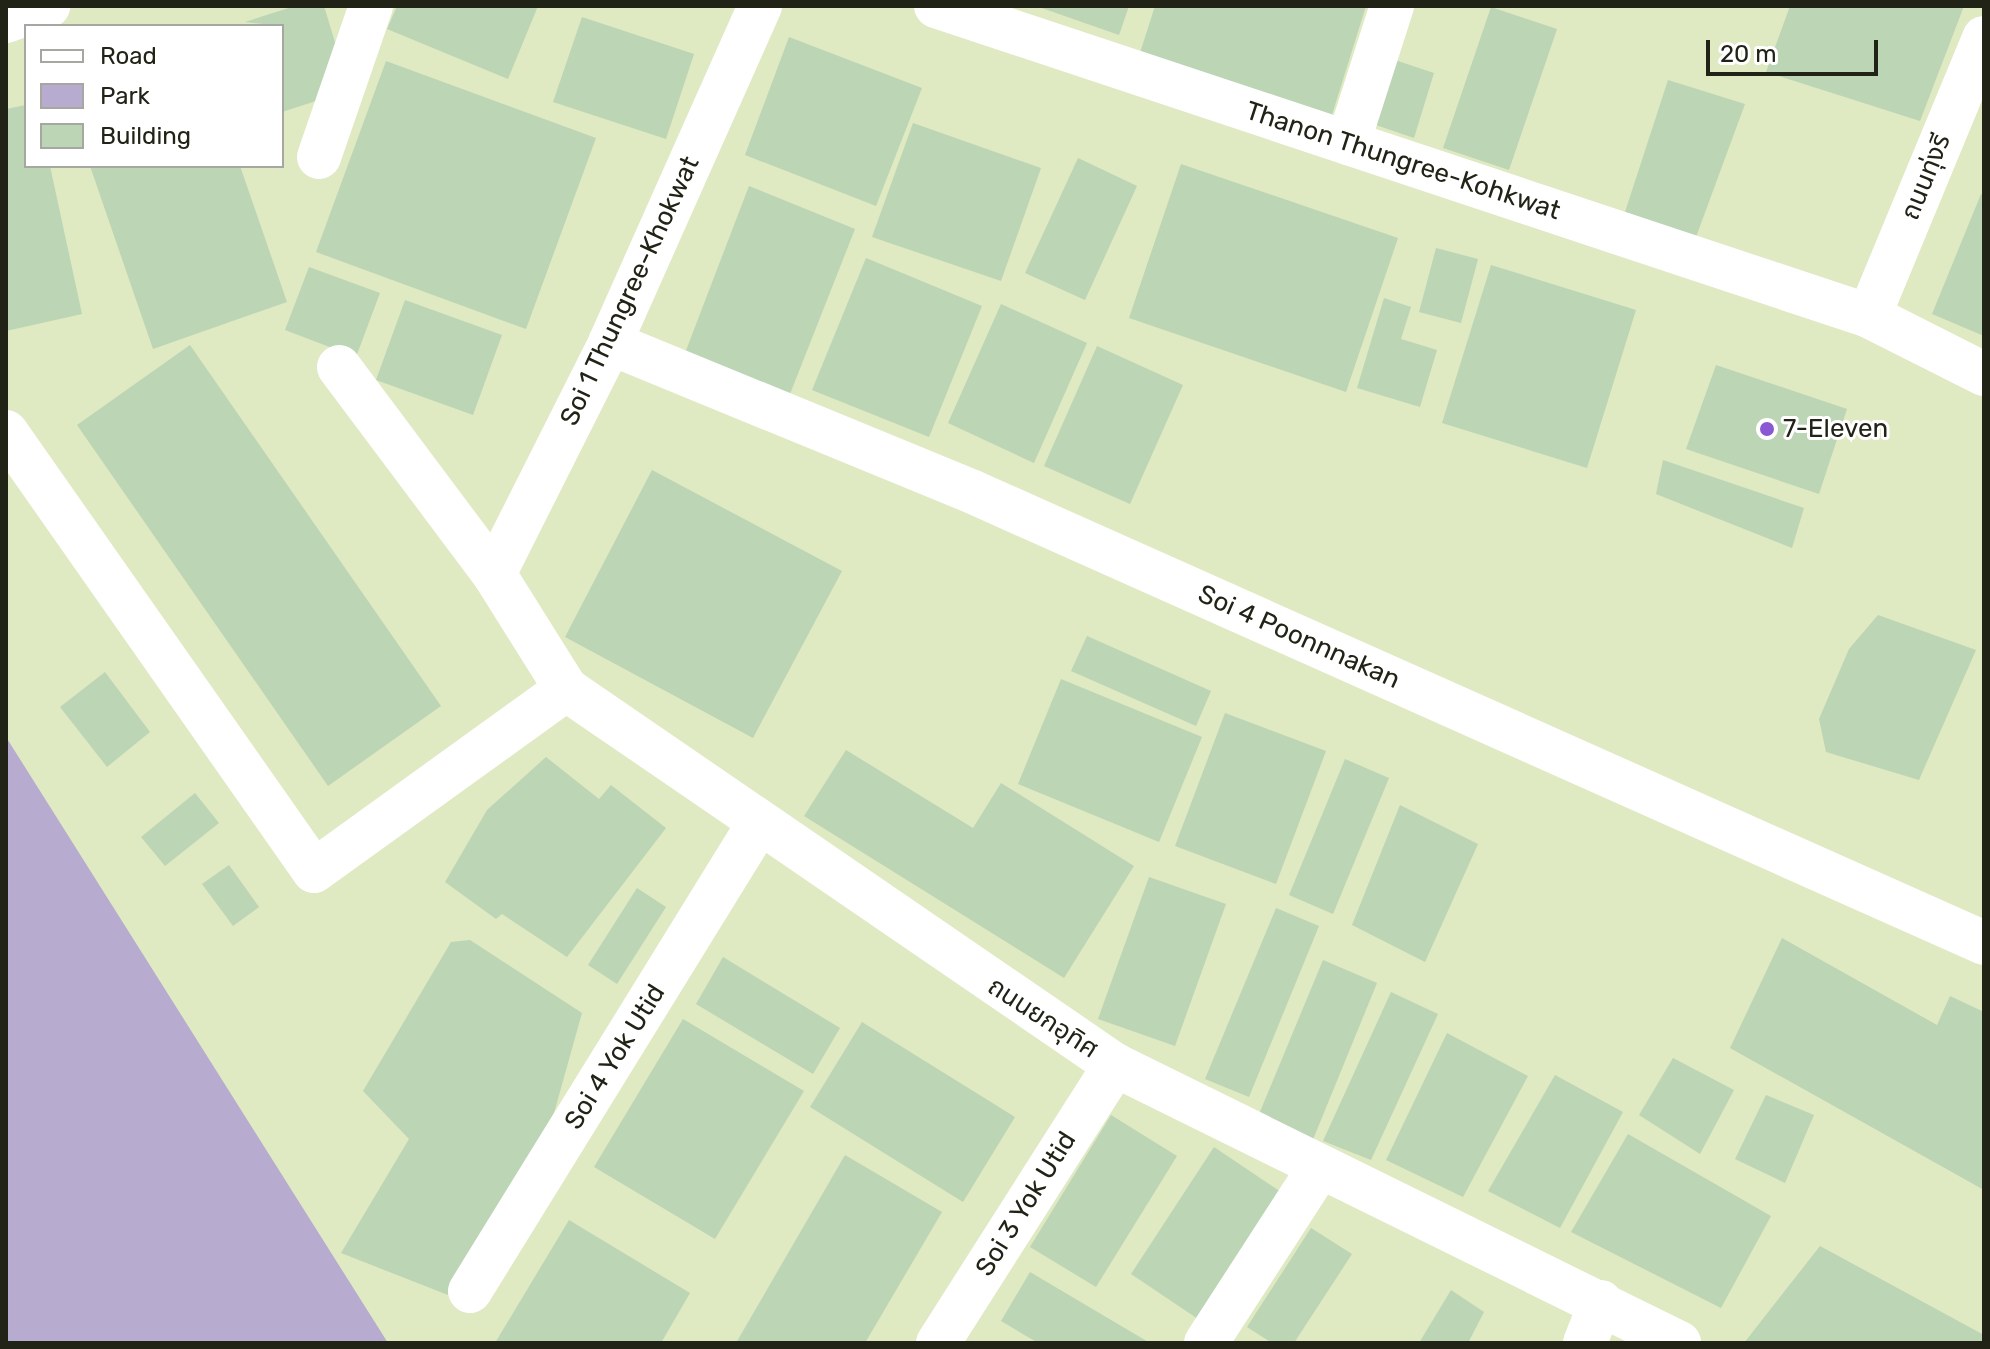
<!DOCTYPE html>
<meta charset="utf-8">
<style>
body{margin:0}
#map{position:relative;width:1990px;height:1349px;overflow:hidden;background:#dfe9c2;font-family:Rubik,"Noto Sans Thai",sans-serif}
div>[style]{position:absolute}
[style*='--x']{left:calc(var(--x)*1px);top:calc(var(--y)*1px);width:calc(var(--w)*1px);rotate:calc(var(--a)*1deg)}
.green>*{inset:0;background:#b7acd0}
.building>*{inset:0;background:#bcd5b5}
.minor>*{height:44px;margin:-22px;padding:0 22px;transform-origin:22px;border-radius:22px;background:#fff}
.dots>*{width:22px;height:22px;translate:-50% -50%;box-sizing:border-box;border:4px solid #fff;border-radius:50%}
span{translate:-50% -50%;white-space:nowrap;text-align:center;line-height:1.15;-webkit-text-stroke:6px #fff;paint-order:stroke}
.street-label{font-size:26px;color:#202315}
.poi-label{font-size:26px;color:#202315}
.left{translate:0 -50%;text-align:left}
.frame{position:absolute;inset:0;border:8px solid #202315;pointer-events:none}
.legend{position:absolute;left:24px;top:24px;width:260px;height:144px;box-sizing:border-box;background:#fff;border:2px solid #a6a7a1;margin:0;padding:10px 14px;list-style:none;font-size:24px;color:#202315}
.legend li{display:flex;align-items:center;gap:16px;height:40px}
.legend b{width:40px;border:2px solid #a6a7a1}
.scale{position:absolute;left:1706px;top:40px;width:172px;height:36px;box-sizing:border-box;border:4px solid #202315;border-top:0;padding-left:10px;font-size:24px;line-height:28px;white-space:nowrap;color:#202315;-webkit-text-stroke:6px #fff;paint-order:stroke}
</style>
<div id="map">
<div class="green">
<i style="clip-path:polygon(6px 737px,306px 1213px,388px 1343px,6px 1343px)"></i>
</div>
<div class="building">
<i style="clip-path:polygon(295px 6px,324px 6px,337px 49px,325px 98px,282px 112px,282px 26px,245px 22px)"></i>
<i style="clip-path:polygon(397px 6px,538px 6px,508px 79px,387px 29px)"></i>
<i style="clip-path:polygon(1036px 6px,1129px 6px,1119px 35px)"></i>
<i style="clip-path:polygon(1155px 6px,1366px 6px,1331px 118px,1138px 59px)"></i>
<i style="clip-path:polygon(1790px 6px,1964px 6px,1920px 121px,1766px 72px)"></i>
<i style="clip-path:polygon(1491px 7px,1557px 29px,1509px 170px,1443px 148px)"></i>
<i style="clip-path:polygon(582px 17px,694px 54px,666px 139px,553px 102px)"></i>
<i style="clip-path:polygon(789px 37px,922px 88px,876px 206px,745px 155px)"></i>
<i style="clip-path:polygon(1395px 60px,1434px 73px,1414px 138px,1373px 124px)"></i>
<i style="clip-path:polygon(386px 61px,596px 138px,526px 329px,316px 252px)"></i>
<i style="clip-path:polygon(1668px 80px,1745px 104px,1696px 237px,1625px 212px)"></i>
<i style="clip-path:polygon(26px 105px,26px 166px,50px 166px,82px 314px,6px 331px,6px 109px)"></i>
<i style="clip-path:polygon(913px 123px,1041px 168px,1001px 281px,872px 237px)"></i>
<i style="clip-path:polygon(1078px 158px,1137px 186px,1085px 300px,1025px 273px)"></i>
<i style="clip-path:polygon(1181px 164px,1398px 238px,1346px 392px,1129px 318px)"></i>
<i style="clip-path:polygon(90px 166px,240px 166px,287px 302px,153px 349px)"></i>
<i style="clip-path:polygon(749px 186px,855px 229px,790px 394px,685px 353px)"></i>
<i style="clip-path:polygon(1981px 194px,1984px 195px,1984px 336px,1932px 314px)"></i>
<i style="clip-path:polygon(1436px 248px,1478px 259px,1461px 323px,1419px 312px)"></i>
<i style="clip-path:polygon(866px 258px,982px 306px,929px 437px,812px 390px)"></i>
<i style="clip-path:polygon(1491px 265px,1636px 310px,1587px 468px,1442px 423px)"></i>
<i style="clip-path:polygon(309px 267px,380px 293px,356px 357px,285px 330px)"></i>
<i style="clip-path:polygon(1384px 298px,1411px 307px,1401px 339px,1437px 350px,1420px 407px,1357px 388px)"></i>
<i style="clip-path:polygon(405px 300px,502px 335px,473px 415px,376px 380px)"></i>
<i style="clip-path:polygon(1001px 304px,1087px 343px,1034px 463px,948px 423px)"></i>
<i style="clip-path:polygon(190px 345px,441px 706px,328px 786px,77px 425px)"></i>
<i style="clip-path:polygon(1097px 346px,1183px 385px,1130px 504px,1044px 466px)"></i>
<i style="clip-path:polygon(1716px 365px,1847px 409px,1819px 494px,1686px 449px)"></i>
<i style="clip-path:polygon(1663px 460px,1804px 508px,1792px 548px,1656px 494px)"></i>
<i style="clip-path:polygon(652px 470px,842px 571px,753px 738px,565px 637px)"></i>
<i style="clip-path:polygon(1878px 615px,1976px 650px,1919px 780px,1826px 752px,1819px 719px,1849px 649px)"></i>
<i style="clip-path:polygon(1087px 636px,1211px 691px,1196px 726px,1071px 671px)"></i>
<i style="clip-path:polygon(105px 672px,150px 732px,107px 767px,60px 707px)"></i>
<i style="clip-path:polygon(1061px 679px,1202px 737px,1159px 842px,1018px 784px)"></i>
<i style="clip-path:polygon(1225px 713px,1326px 751px,1276px 884px,1175px 846px)"></i>
<i style="clip-path:polygon(846px 750px,973px 828px,1001px 783px,1134px 866px,1064px 978px,804px 816px)"></i>
<i style="clip-path:polygon(546px 757px,599px 799px,611px 785px,666px 828px,567px 957px,502px 914px,496px 919px,445px 882px,487px 810px)"></i>
<i style="clip-path:polygon(1345px 759px,1389px 778px,1333px 914px,1289px 895px)"></i>
<i style="clip-path:polygon(195px 793px,219px 823px,165px 866px,141px 837px)"></i>
<i style="clip-path:polygon(1400px 805px,1478px 844px,1425px 962px,1352px 925px)"></i>
<i style="clip-path:polygon(229px 865px,259px 907px,233px 926px,202px 884px)"></i>
<i style="clip-path:polygon(1149px 877px,1226px 904px,1175px 1046px,1098px 1019px)"></i>
<i style="clip-path:polygon(637px 888px,666px 907px,617px 984px,588px 965px)"></i>
<i style="clip-path:polygon(1276px 908px,1319px 926px,1249px 1097px,1205px 1079px)"></i>
<i style="clip-path:polygon(1782px 938px,1937px 1025px,1950px 996px,1984px 1012px,1984px 1190px,1730px 1048px)"></i>
<i style="clip-path:polygon(470px 940px,582px 1013px,554px 1113px,448px 1295px,341px 1253px,409px 1139px,363px 1091px,451px 942px)"></i>
<i style="clip-path:polygon(723px 957px,840px 1028px,813px 1074px,696px 1004px)"></i>
<i style="clip-path:polygon(1323px 960px,1377px 983px,1312px 1142px,1257px 1119px)"></i>
<i style="clip-path:polygon(1391px 992px,1438px 1014px,1371px 1160px,1323px 1141px)"></i>
<i style="clip-path:polygon(683px 1019px,804px 1091px,715px 1239px,594px 1167px)"></i>
<i style="clip-path:polygon(862px 1022px,1015px 1117px,963px 1202px,810px 1107px)"></i>
<i style="clip-path:polygon(1447px 1033px,1528px 1076px,1463px 1197px,1386px 1160px)"></i>
<i style="clip-path:polygon(1673px 1058px,1734px 1090px,1700px 1154px,1639px 1115px)"></i>
<i style="clip-path:polygon(1555px 1075px,1623px 1112px,1560px 1228px,1488px 1191px)"></i>
<i style="clip-path:polygon(1766px 1095px,1814px 1115px,1785px 1183px,1735px 1159px)"></i>
<i style="clip-path:polygon(1111px 1115px,1177px 1156px,1096px 1287px,1030px 1247px)"></i>
<i style="clip-path:polygon(1628px 1134px,1771px 1216px,1721px 1308px,1571px 1232px)"></i>
<i style="clip-path:polygon(1214px 1147px,1281px 1192px,1198px 1319px,1131px 1274px)"></i>
<i style="clip-path:polygon(845px 1155px,942px 1212px,865px 1343px,736px 1343px)"></i>
<i style="clip-path:polygon(569px 1220px,690px 1293px,661px 1343px,495px 1343px)"></i>
<i style="clip-path:polygon(1311px 1228px,1352px 1254px,1294px 1343px,1272px 1343px,1247px 1327px)"></i>
<i style="clip-path:polygon(1820px 1246px,1984px 1335px,1984px 1343px,1744px 1343px)"></i>
<i style="clip-path:polygon(1030px 1272px,1150px 1343px,1038px 1343px,1001px 1321px)"></i>
<i style="clip-path:polygon(1451px 1290px,1484px 1312px,1468px 1343px,1419px 1343px)"></i>
</div>
<div class="minor">
<i style="--x:936;--y:6;--w:983;--a:18.38"></i>
<i style="--x:1869;--y:316;--w:129;--a:26.8"></i>
<i style="--x:6;--y:21;--w:45;--a:-19.7"></i>
<i style="--x:1348;--y:143;--w:144;--a:-72.2"></i>
<i style="--x:319;--y:157;--w:160;--a:-71"></i>
<i style="--x:1869;--y:316;--w:301;--a:-67.5"></i>
<i style="--x:610;--y:343;--w:392;--a:22.3"></i>
<i style="--x:973;--y:492;--w:1107;--a:24.04"></i>
<i style="--x:339;--y:367;--w:259;--a:53.2"></i>
<i style="--x:494;--y:574;--w:136;--a:57.9"></i>
<i style="--x:566;--y:689;--w:665;--a:34.41"></i>
<i style="--x:1115;--y:1065;--w:629;--a:26.24"></i>
<i style="--x:6;--y:432;--w:536;--a:54.95"></i>
<i style="--x:314;--y:871;--w:311;--a:-35.8"></i>
<i style="--x:494;--y:574;--w:258;--a:-63.3"></i>
<i style="--x:610;--y:343;--w:369;--a:-66"></i>
<i style="--x:470;--y:1291;--w:550;--a:-58.3"></i>
<i style="--x:938;--y:1343;--w:330;--a:-57.5"></i>
<i style="--x:1206;--y:1343;--w:208;--a:-57.1"></i>
<i style="--x:1585;--y:1343;--w:44;--a:-68.7"></i>
</div>
<div class="dots">
<i style="left:1767px;top:429px;background:#8859d2"></i>
</div>
<div class="street-label">
<span style="left:1403px;top:161px;rotate:18deg">Thanon Thungree-Kohkwat</span>
<span style="left:1926px;top:177px;rotate:-68deg">ถนนทุ่งรี</span>
<span style="left:630px;top:291px;rotate:-65deg">Soi 1 Thungree-Khokwat</span>
<span style="left:1299px;top:637px;rotate:24deg">Soi 4 Poonnnakan</span>
<span style="left:1043px;top:1018px;rotate:33deg">ถนนยกอุทิศ</span>
<span style="left:615px;top:1057px;rotate:-58deg">Soi 4 Yok Utid</span>
<span style="left:1026px;top:1204px;rotate:-58deg">Soi 3 Yok Utid</span>
</div>
<div class="poi-label">
<span class="left" style="left:1783px;top:429px">7-Eleven</span>
</div>
<div class="frame"></div>
<ul class="legend">
<li><b style="height:10px;background:#fff"></b>Road</li>
<li><b style="height:22px;background:#b7acd0"></b>Park</li>
<li><b style="height:22px;background:#bcd5b5"></b>Building</li>
</ul>
<div class="scale">20 m</div>
</div>
